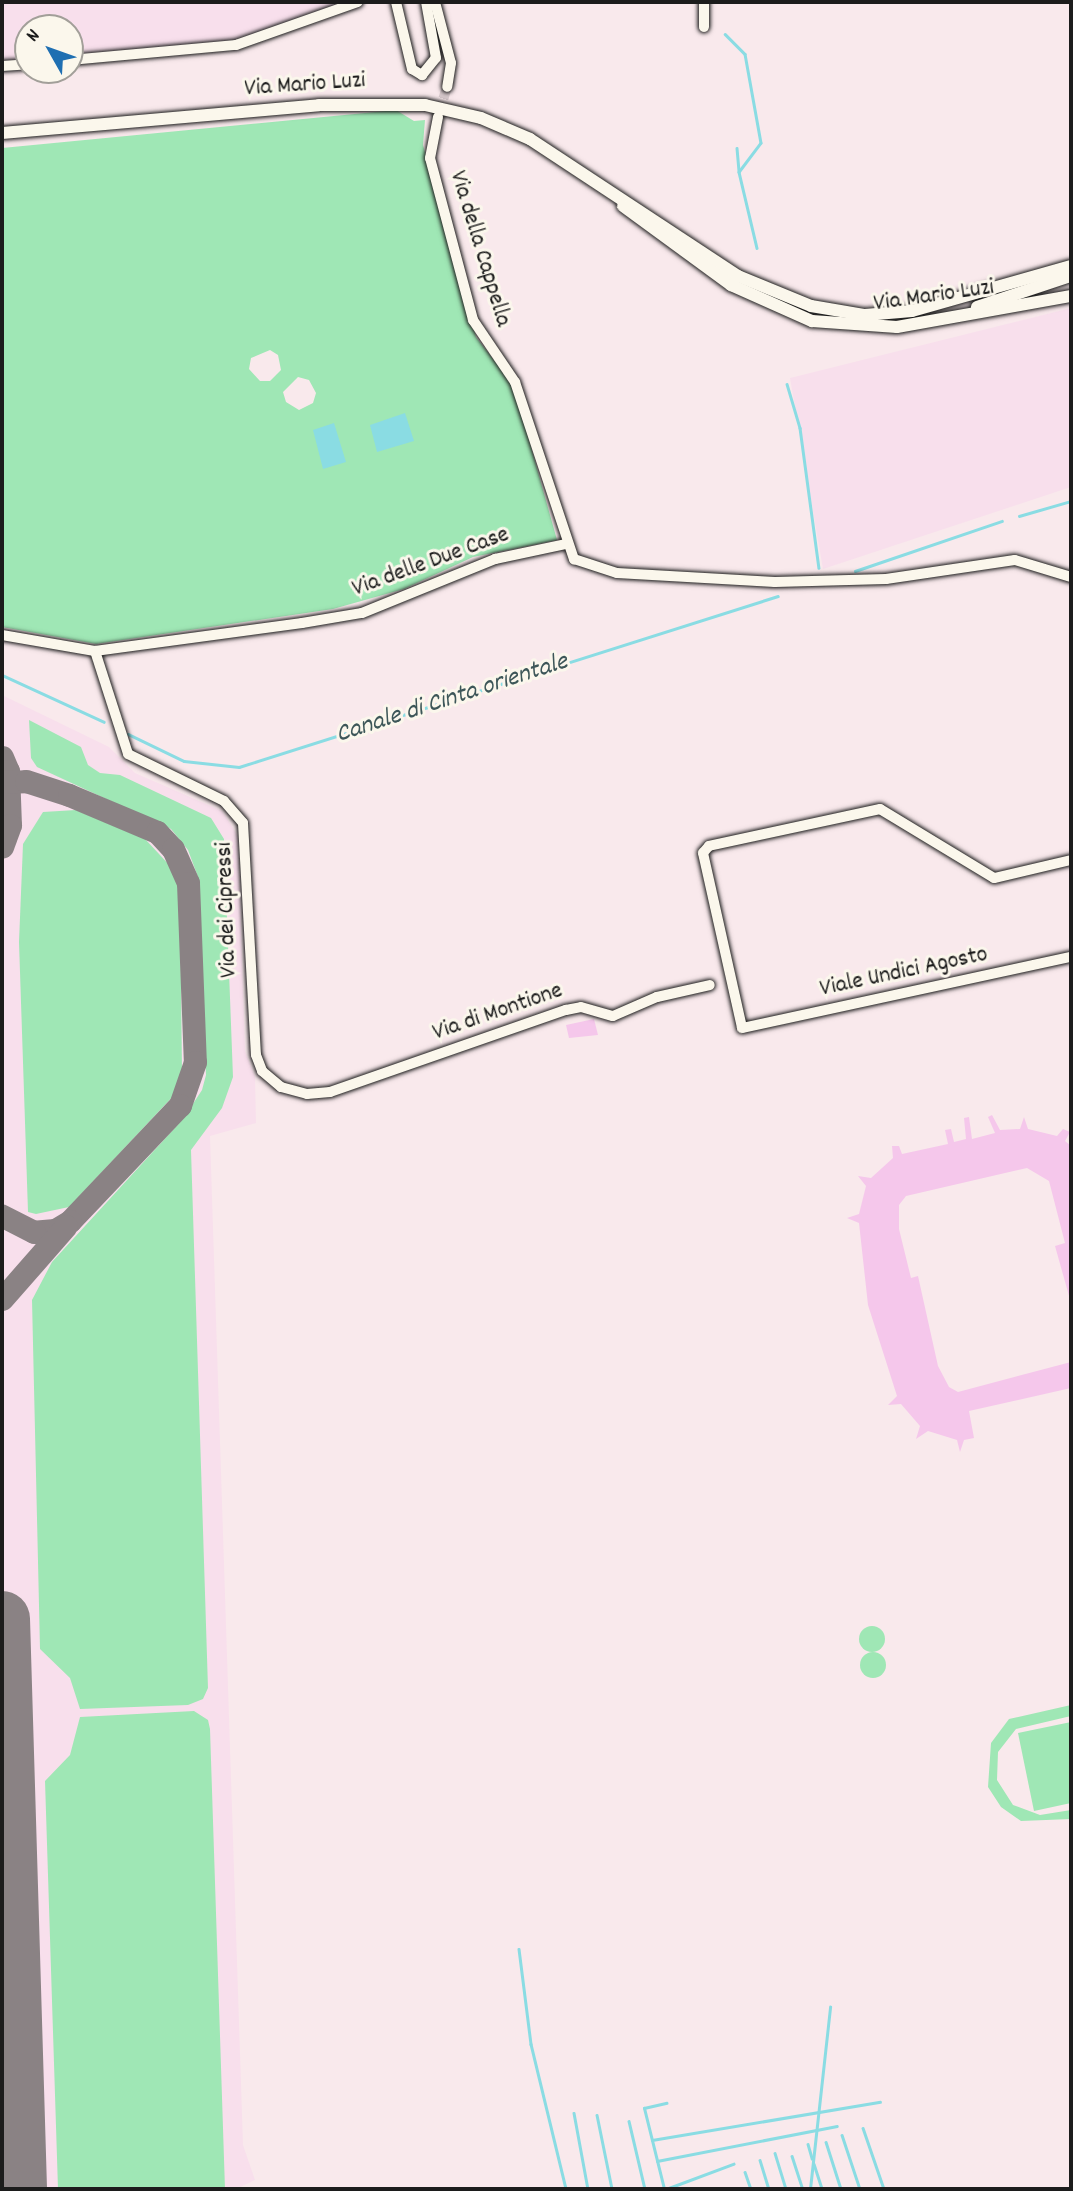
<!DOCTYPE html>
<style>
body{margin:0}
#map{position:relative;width:1073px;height:2191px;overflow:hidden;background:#f9e9ec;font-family:Dekko,sans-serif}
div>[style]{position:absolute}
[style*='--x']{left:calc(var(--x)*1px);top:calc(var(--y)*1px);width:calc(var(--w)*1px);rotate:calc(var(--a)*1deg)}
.built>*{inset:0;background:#f8dfec}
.green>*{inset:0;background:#9fe7b5}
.round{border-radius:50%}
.water>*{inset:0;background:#8adce3}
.stream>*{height:2.5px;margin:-1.25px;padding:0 1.25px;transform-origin:1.25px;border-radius:1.25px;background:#8adce3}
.taxiway>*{height:23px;margin:-11.5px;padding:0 11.5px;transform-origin:11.5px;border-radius:11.5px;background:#8a8284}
.runway>*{height:56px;margin:-28px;padding:0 28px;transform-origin:28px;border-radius:28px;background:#8a8284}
.building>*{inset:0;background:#f5c7eb}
.minor-tunnel>*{height:10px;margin-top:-5px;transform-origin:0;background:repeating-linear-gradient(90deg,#d8cacd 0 10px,transparent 0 15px)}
.roads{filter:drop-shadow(0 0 2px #1c1c1c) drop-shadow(0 0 2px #1c1c1c)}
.minor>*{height:10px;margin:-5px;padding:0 5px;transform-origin:5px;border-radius:5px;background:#fbf7ec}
.major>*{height:12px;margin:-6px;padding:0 6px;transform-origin:6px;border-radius:6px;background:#fbf7ec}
span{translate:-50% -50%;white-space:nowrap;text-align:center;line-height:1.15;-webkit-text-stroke:6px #fbf7ec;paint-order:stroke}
.street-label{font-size:24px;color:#1c1c1c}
.water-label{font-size:26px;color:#3d5658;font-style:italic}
.frame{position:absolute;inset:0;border:4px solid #1c1c1c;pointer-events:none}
.north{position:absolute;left:14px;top:14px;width:70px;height:70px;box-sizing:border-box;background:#fbf7ec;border:2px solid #a29f99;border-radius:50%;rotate:310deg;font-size:19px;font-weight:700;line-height:28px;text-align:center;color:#1c1c1c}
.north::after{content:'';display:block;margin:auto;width:24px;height:32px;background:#1f6fb2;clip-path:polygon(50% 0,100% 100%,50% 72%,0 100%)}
</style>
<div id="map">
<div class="built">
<i style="clip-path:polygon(2px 2px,345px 2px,231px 42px,70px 56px,70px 28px,28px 28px,28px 60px,2px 62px)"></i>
<i style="clip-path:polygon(1071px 308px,1071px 487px,823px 569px,790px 378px)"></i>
<i style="clip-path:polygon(2px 695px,109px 747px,135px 773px,222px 811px,238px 836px,245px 1051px,255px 1077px,256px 1123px,210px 1136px,243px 2145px,255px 2180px,236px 2189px,2px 2189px)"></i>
</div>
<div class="green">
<i style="clip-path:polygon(evenodd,396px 110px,414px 121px,425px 120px,423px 145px,476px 337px,514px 386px,557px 540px,473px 557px,404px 589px,333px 609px,96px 644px,2px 627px,2px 148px,396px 110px,270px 350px,278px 355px,281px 370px,270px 381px,260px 381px,249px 369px,251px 358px,270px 350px,396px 110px,298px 377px,309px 380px,316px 393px,313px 403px,299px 410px,286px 402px,283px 392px,298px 377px)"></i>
<i style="clip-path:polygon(29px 720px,81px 747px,88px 765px,100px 773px,120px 775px,211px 818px,224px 839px,233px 1077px,222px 1108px,191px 1150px,208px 1688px,203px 1699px,188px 1705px,80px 1709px,70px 1678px,40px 1649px,32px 1300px,52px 1262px,183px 1119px,202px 1090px,206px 1075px,198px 877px,188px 850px,171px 829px,37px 767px,31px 758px)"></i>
<i style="clip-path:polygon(76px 810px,145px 839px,174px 870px,180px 894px,182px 1072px,178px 1091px,69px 1207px,36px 1214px,28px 1212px,19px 942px,23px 844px,43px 812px)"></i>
<i class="round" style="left:859px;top:1626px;width:26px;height:26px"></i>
<i class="round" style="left:860px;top:1652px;width:26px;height:26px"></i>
<i style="clip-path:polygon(1071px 1705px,1071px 1716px,1016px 1729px,998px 1752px,997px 1780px,1013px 1805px,1040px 1815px,1071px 1810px,1071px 1819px,1021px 1821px,1001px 1807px,988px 1787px,991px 1743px,1009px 1719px)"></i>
<i style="clip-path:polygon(194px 1711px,208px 1720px,210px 1729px,225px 2189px,58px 2189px,45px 1781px,70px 1755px,80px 1717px)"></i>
<i style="clip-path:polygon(1071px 1722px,1071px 1803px,1034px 1811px,1018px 1733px)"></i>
</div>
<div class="water">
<i style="clip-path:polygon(405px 413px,414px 441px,377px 452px,370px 425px)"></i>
<i style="clip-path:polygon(334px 423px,346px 462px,323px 469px,313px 430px)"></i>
</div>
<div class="stream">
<i style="--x:725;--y:34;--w:28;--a:45"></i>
<i style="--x:745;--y:54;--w:90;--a:79.8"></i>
<i style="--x:761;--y:143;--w:36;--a:127"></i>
<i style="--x:739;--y:172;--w:78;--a:76.7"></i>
<i style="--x:737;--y:148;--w:24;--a:85"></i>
<i style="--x:787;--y:384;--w:46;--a:73.5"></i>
<i style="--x:800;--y:428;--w:141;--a:82.3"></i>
<i style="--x:1019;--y:516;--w:54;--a:-16.1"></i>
<i style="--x:855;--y:571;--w:155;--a:-18.8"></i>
<i style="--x:2;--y:675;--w:112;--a:24.7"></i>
<i style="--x:128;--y:734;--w:62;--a:25.7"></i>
<i style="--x:184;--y:761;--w:55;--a:6.2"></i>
<i style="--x:239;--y:767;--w:565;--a:-17.6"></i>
<i style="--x:519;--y:1949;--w:96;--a:82.8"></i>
<i style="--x:531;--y:2044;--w:149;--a:76.4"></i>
<i style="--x:574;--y:2113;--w:77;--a:79.6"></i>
<i style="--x:597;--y:2115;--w:76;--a:78.5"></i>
<i style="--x:629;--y:2121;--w:70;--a:76.8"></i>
<i style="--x:863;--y:2128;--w:65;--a:71"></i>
<i style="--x:842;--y:2135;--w:57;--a:71.6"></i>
<i style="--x:652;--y:2140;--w:231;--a:-9.5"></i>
<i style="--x:826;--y:2142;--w:49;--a:72.3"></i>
<i style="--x:808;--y:2144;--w:15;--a:74"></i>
<i style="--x:775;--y:2153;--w:38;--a:73"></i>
<i style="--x:792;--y:2156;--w:35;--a:72"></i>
<i style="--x:760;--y:2160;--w:30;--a:73"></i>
<i style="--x:657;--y:2161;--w:183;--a:-11"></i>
<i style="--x:814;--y:2164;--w:26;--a:72"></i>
<i style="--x:745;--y:2172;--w:18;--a:71"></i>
<i style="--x:706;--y:2188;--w:1;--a:45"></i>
<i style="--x:664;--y:2189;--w:83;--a:-103.9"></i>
<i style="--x:644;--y:2108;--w:23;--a:-13"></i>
<i style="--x:666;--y:2189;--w:72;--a:-20.5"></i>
<i style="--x:810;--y:2189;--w:183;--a:-83.7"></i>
</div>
<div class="taxiway">
<i style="--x:2;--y:757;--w:15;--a:67"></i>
<i style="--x:8;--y:771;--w:54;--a:87.9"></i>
<i style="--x:10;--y:825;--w:23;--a:110"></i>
<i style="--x:2;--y:782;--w:24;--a:-2"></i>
<i style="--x:26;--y:781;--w:45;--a:18"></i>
<i style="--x:69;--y:795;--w:95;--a:22.8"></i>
<i style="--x:157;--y:832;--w:23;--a:47"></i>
<i style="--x:173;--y:849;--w:37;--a:66"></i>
<i style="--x:188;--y:883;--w:179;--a:87.8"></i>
<i style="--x:195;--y:1062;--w:46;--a:109.2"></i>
<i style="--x:180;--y:1105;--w:160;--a:133.5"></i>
<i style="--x:70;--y:1221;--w:17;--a:149"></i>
<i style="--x:55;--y:1230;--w:21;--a:175"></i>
<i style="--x:34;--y:1232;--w:36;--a:-153"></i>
<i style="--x:2;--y:1299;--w:97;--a:-48.8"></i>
<i style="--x:2;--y:1694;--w:6;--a:-72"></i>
<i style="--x:2;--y:1734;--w:8;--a:60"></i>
</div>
<div class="runway">
<i style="--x:2;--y:1619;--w:570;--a:88.29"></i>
</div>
<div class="building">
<i style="clip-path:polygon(594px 1019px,598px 1035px,569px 1038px,566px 1025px)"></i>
<i style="clip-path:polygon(992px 1115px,1000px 1130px,1020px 1129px,1024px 1117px,1028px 1129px,1057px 1136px,1063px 1129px,1070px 1132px,1065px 1141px,1071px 1146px,1071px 1303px,1055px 1246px,1065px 1243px,1049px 1181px,1027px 1168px,906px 1196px,899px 1205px,899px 1229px,911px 1278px,918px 1276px,938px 1366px,949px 1387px,958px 1392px,1071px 1362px,1071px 1388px,969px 1411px,974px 1438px,964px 1440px,960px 1452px,957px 1440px,928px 1431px,916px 1439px,920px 1426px,901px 1404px,888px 1405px,897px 1396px,868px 1305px,859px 1223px,847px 1218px,859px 1214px,866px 1186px,858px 1176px,871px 1178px,893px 1158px,892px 1146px,899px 1146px,902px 1154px,948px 1144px,945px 1130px,951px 1129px,954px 1142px,966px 1139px,964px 1118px,969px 1117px,972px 1139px,995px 1133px,988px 1117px)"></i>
</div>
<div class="minor-tunnel">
<i style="--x:439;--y:113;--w:27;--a:-73"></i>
</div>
<div class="roads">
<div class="minor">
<i style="--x:396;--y:2;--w:69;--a:76.6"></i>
<i style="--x:412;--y:69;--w:12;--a:31"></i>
<i style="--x:422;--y:75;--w:22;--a:-51"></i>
<i style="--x:436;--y:58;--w:57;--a:-100.1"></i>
<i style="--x:435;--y:2;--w:63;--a:75.3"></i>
<i style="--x:451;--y:63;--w:24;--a:99"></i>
<i style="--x:704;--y:27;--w:25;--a:-90"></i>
<i style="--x:70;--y:60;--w:167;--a:-5.2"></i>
<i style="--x:236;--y:45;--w:129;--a:-19.4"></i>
<i style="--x:2;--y:66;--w:26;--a:-4"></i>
<i style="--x:438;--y:117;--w:42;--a:101"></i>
<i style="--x:430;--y:158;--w:168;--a:75.1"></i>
<i style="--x:473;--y:320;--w:75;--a:55.9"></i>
<i style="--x:515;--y:382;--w:187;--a:71.6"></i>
<i style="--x:574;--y:559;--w:45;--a:18"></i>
<i style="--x:617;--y:573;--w:158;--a:3.3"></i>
<i style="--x:775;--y:582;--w:111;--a:-1.5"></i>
<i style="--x:886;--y:579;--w:130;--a:-8.4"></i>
<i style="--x:1015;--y:560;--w:59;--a:16.9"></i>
<i style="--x:2;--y:635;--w:94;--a:9.8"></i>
<i style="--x:95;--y:651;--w:209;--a:-7.7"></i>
<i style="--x:302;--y:623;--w:61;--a:-9.5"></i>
<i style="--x:362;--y:613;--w:144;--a:-22.1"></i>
<i style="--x:495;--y:559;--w:73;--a:-11.9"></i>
<i style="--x:95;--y:651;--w:108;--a:72.2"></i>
<i style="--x:128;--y:754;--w:107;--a:26.1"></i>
<i style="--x:224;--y:801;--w:29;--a:49"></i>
<i style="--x:243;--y:823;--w:232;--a:86.8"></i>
<i style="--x:256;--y:1055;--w:17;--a:69"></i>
<i style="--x:262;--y:1071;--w:25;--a:40"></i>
<i style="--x:281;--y:1087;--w:27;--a:15"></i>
<i style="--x:307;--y:1094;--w:23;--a:-5"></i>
<i style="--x:330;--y:1092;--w:250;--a:-19.2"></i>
<i style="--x:566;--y:1010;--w:15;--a:-11"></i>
<i style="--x:581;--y:1007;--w:33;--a:16"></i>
<i style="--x:613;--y:1016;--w:48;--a:-23.4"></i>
<i style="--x:657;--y:997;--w:54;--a:-12.8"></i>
<i style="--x:1071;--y:860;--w:79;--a:166.8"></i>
<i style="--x:994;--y:878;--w:133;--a:-148.8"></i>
<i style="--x:880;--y:809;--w:175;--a:167.8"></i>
<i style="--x:709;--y:846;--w:9;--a:131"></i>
<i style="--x:703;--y:853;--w:179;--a:77.4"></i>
<i style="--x:742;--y:1028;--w:337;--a:-12.2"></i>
</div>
<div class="major">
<i style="--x:2;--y:133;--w:318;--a:-5"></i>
<i style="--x:319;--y:105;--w:106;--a:0"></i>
<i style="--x:425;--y:105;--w:57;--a:13.1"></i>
<i style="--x:481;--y:118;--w:53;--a:23.2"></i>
<i style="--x:530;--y:139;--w:249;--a:33.4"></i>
<i style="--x:738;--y:276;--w:79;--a:22.3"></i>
<i style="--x:811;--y:306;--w:55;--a:9.5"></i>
<i style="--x:865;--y:315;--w:47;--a:-4.9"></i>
<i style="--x:912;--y:311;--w:165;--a:-15.8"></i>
<i style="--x:623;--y:206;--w:134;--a:36.2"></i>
<i style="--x:731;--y:285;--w:89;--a:24"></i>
<i style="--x:812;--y:321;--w:85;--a:4"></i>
<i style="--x:897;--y:327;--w:177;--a:-10.1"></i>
<i style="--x:977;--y:307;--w:99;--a:-18.3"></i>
</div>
</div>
<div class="street-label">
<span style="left:305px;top:86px;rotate:-4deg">Via Mario Luzi</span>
<span style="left:479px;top:249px;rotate:73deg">Via della Cappella</span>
<span style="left:934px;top:297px;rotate:-8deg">Via Mario Luzi</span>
<span style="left:431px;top:563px;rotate:-20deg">Via delle Due Case</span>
<span style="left:228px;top:910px;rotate:-92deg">Via dei Cipressi</span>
<span style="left:904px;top:973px;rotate:-12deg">Viale Undici Agosto</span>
<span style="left:498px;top:1013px;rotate:-19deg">Via di Montione</span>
</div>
<div class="water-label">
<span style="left:452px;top:699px;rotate:-18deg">Canale di Cinta orientale</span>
</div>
<div class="frame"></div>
<div class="north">N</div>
</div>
